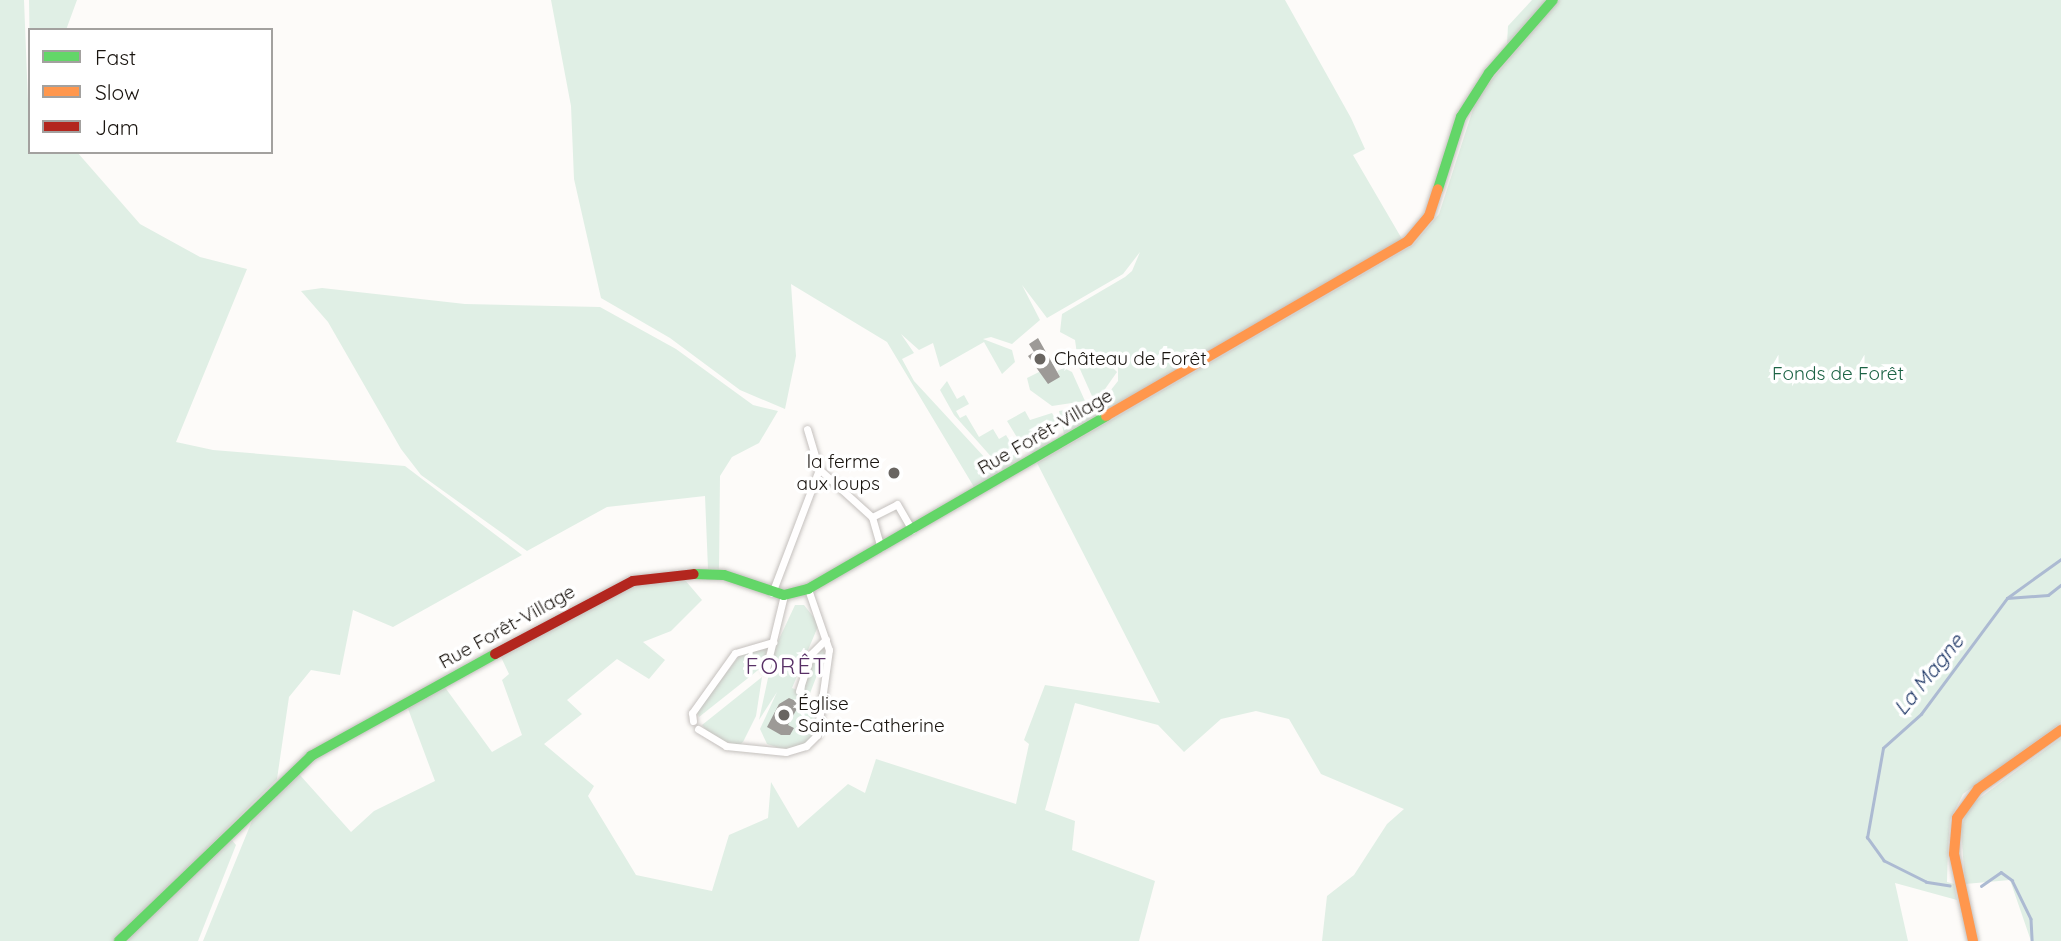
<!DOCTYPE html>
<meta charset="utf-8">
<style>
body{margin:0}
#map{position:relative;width:2061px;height:941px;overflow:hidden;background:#fdfbf9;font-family:Quicksand,sans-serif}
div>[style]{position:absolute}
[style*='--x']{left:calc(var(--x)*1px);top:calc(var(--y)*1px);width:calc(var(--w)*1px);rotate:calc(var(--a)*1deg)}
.green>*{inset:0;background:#e0efe5}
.stream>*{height:2.5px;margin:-1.25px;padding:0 1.25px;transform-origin:1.25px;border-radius:1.25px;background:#acbad2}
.building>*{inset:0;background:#9d9a97}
.roads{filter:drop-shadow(0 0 2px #c4c0bd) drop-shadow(0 0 2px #c4c0bd)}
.street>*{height:7px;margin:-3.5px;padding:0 3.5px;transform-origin:3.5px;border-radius:3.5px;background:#fffefe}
.fast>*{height:10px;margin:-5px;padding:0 5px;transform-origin:5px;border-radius:5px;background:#63d668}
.slow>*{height:10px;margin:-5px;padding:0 5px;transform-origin:5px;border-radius:5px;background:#ff974d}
.jam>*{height:10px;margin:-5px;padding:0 5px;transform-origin:5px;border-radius:5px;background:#b3261e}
.dots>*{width:19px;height:19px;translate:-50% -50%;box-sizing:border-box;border:4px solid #fff;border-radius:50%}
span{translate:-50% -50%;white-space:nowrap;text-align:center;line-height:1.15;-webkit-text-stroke:7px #fff;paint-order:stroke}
.poi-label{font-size:19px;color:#19140f}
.left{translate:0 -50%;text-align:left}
.right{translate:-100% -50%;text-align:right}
.park-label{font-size:19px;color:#1d6446}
.street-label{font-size:19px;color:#19140f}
.water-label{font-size:21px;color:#233b6a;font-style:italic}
.quarter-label{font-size:23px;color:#583066;letter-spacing:2px}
.legend{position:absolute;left:28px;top:28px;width:245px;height:126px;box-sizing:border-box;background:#fff;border:2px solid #a3a19f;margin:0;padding:9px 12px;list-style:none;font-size:21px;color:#19140f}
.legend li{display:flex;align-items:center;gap:14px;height:35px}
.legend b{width:35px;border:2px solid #a3a19f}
</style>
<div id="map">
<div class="green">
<i style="clip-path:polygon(0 0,24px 0,30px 152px,77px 152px,140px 224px,200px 257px,247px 269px,176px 442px,213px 450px,405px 466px,522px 555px,393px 627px,353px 610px,340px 675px,311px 670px,289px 697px,277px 779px,114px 941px,0 941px)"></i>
<i style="clip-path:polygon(29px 0,77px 0,66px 30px,30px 30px,30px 67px)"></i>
<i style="clip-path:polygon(551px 0,1285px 0,1351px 118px,1365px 149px,1353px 155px,1402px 239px,1101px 413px,1099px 405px,1118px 381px,1118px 368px,1100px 357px,1078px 361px,1075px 340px,1060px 332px,1062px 314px,1125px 277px,1132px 271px,1140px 252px,1123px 274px,1047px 318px,1022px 285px,1040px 320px,1012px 344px,991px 337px,983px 339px,1012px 350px,1015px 362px,1002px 374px,984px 342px,940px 367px,933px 343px,919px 350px,901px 334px,914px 353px,902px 359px,914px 381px,999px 473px,974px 487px,887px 342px,791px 284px,796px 356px,785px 409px,740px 390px,670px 338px,601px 298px,574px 179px,571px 106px)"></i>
<i style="clip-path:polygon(1532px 0,1546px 0,1507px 44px,1508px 26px)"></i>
<i style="clip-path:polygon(1559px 0,2061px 0,2061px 723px,1963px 794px,1950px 820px,1948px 848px,1947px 882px,1954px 884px,1957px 900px,1895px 883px,1908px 941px,1322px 941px,1327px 896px,1354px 875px,1387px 824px,1404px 809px,1321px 774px,1289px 719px,1256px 711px,1221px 719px,1184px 752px,1158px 725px,1075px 703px,1045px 810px,1075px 821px,1072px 850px,1155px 881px,1139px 941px,203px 941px,256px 811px,299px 774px,351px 832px,374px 811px,435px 781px,407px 706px,444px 686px,492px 752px,522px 735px,502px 680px,509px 674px,500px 655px,632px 583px,685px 580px,702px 600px,671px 631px,643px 642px,665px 660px,649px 679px,617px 659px,567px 700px,582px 714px,544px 744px,594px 786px,588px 796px,636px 875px,712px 891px,729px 835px,768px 818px,771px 782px,798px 828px,848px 784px,865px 793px,876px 759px,1016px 804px,1029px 744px,1024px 740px,1045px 685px,1160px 703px,1037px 463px,1413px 245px,1439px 214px,1477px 97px)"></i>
<i style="clip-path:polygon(322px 288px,465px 304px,600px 307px,676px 349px,753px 405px,778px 411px,759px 443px,732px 457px,720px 476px,719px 570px,708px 569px,705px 496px,607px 507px,527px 551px,421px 475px,401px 449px,328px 322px,301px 291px)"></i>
<i style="clip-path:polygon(1091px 361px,1106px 361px,1117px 372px,1098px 399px,1092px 396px,1079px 367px)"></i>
<i style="clip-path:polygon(1064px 368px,1072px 372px,1085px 401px,1052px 406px,1030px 390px,1027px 378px,1041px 371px,1060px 377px,1057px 371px)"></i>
<i style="clip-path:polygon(947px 381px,957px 399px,964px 395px,969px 404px,956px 411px,960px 418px,966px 415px,979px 437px,993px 429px,999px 439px,1006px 435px,1021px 460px,1003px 470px,954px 415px,940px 390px)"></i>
<i style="clip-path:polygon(1088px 406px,1097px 415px,1064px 434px,1059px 411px)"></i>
<i style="clip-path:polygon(1025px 411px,1030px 420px,1052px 413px,1059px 425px,1046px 436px,1050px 443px,1033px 453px,1024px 449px,1007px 421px)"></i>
<i style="clip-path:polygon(795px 605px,804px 605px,819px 624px,792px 688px,797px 690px,813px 652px,823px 646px,825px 654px,809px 696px,817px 723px,813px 737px,798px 748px,782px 749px,767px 744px,760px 729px,777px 692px,759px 720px,774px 650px)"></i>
<i style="clip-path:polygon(768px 647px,762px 667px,699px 717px,697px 711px,740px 655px)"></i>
<i style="clip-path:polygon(762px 677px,756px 716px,743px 742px,738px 746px,711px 736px,702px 725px)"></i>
<i style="clip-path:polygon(2061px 738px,2061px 941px,2031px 941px,2010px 880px,1965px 884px,1961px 828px,1969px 806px)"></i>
<i style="clip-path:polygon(230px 838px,236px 845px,198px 941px,124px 941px)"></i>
</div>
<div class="stream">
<i style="--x:2007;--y:598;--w:67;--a:-35.8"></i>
<i style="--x:1950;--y:886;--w:24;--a:-171"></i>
<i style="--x:1926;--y:882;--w:47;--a:-153.4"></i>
<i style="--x:1884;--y:861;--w:29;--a:-126"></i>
<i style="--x:1867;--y:838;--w:91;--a:-79.9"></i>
<i style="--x:1883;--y:748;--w:51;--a:-41.8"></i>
<i style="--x:1921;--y:714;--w:144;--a:-53.4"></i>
<i style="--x:2007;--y:598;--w:41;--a:-4.2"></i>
<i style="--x:2048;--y:595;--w:16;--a:-38"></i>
<i style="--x:1981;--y:886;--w:24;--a:-35"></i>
<i style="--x:2001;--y:872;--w:14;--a:36"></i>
<i style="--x:2012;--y:880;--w:43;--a:64"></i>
<i style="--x:2031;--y:919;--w:22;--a:87"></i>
</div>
<div class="building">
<i style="clip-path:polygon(1038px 338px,1060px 377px,1048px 384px,1028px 356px,1034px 352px,1029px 344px)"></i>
<i style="clip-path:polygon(789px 698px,800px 703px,788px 725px,794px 728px,790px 735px,781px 735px,767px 727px,779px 704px)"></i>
</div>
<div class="roads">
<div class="street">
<i style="--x:807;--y:429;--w:42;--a:73.3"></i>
<i style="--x:819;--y:469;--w:72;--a:42.2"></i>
<i style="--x:872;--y:517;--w:28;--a:-27"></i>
<i style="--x:897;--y:504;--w:30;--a:60"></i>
<i style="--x:872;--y:517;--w:32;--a:74"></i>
<i style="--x:772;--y:593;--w:133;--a:-69.2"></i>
<i style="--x:766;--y:669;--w:76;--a:-76.3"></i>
<i style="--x:799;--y:691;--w:39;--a:-72"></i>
<i style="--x:811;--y:654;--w:21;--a:-45"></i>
<i style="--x:693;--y:721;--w:8;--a:-97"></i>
<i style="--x:692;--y:713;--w:74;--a:-54.4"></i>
<i style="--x:735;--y:653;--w:40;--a:-16"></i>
<i style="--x:698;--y:729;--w:33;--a:31"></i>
<i style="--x:726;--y:746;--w:60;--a:5.7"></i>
<i style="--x:786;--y:752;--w:21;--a:-17"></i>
<i style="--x:806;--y:746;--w:16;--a:-45"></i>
<i style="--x:817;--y:735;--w:86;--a:-82"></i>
<i style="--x:829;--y:650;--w:65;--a:-109"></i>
</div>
<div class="fast">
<i style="--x:1438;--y:189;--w:76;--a:-72.3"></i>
<i style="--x:1461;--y:117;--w:52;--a:-57.5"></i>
<i style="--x:1489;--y:73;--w:97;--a:-48.8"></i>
<i style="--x:694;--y:574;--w:30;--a:2"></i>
<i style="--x:724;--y:575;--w:63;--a:18.4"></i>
<i style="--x:784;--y:595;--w:25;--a:-14"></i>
<i style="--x:808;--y:589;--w:345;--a:-30.1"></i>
<i style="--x:119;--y:941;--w:267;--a:-43.9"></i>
<i style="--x:311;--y:756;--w:210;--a:-29"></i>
</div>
<div class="slow">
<i style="--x:1106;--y:416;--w:349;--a:-30.1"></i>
<i style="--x:1408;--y:241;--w:33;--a:-50"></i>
<i style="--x:1429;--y:216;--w:28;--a:-72"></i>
<i style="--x:1973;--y:941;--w:89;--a:-102.3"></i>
<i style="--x:1954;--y:854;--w:36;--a:-85"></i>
<i style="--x:1957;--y:818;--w:36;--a:-54"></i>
<i style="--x:1978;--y:789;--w:102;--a:-35.4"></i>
</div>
<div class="jam">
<i style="--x:495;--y:654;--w:156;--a:-27.9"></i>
<i style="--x:633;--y:581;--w:61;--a:-6.5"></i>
</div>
</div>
<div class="dots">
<i style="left:1040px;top:359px;background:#696561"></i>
<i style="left:894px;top:473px;background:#696561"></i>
<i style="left:784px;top:715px;background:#696561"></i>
</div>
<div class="poi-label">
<span class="left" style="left:1054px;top:359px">Château de Forêt</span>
<span class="right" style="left:880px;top:473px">la ferme<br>aux loups</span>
<span class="left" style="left:798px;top:715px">Église<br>Sainte-Catherine</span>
</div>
<div class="park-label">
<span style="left:1838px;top:374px">Fonds de Forêt</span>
</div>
<div class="street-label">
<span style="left:1045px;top:432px;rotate:-30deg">Rue Forêt-Village</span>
<span style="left:507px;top:627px;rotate:-29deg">Rue Forêt-Village</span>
</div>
<div class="water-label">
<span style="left:1928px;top:674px;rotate:-51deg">La Magne</span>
</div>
<div class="quarter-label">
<span style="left:787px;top:666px">FORÊT</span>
</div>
<ul class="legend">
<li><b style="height:9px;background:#63d668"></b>Fast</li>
<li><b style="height:9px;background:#ff974d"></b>Slow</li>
<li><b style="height:9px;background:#b3261e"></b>Jam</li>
</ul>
</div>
